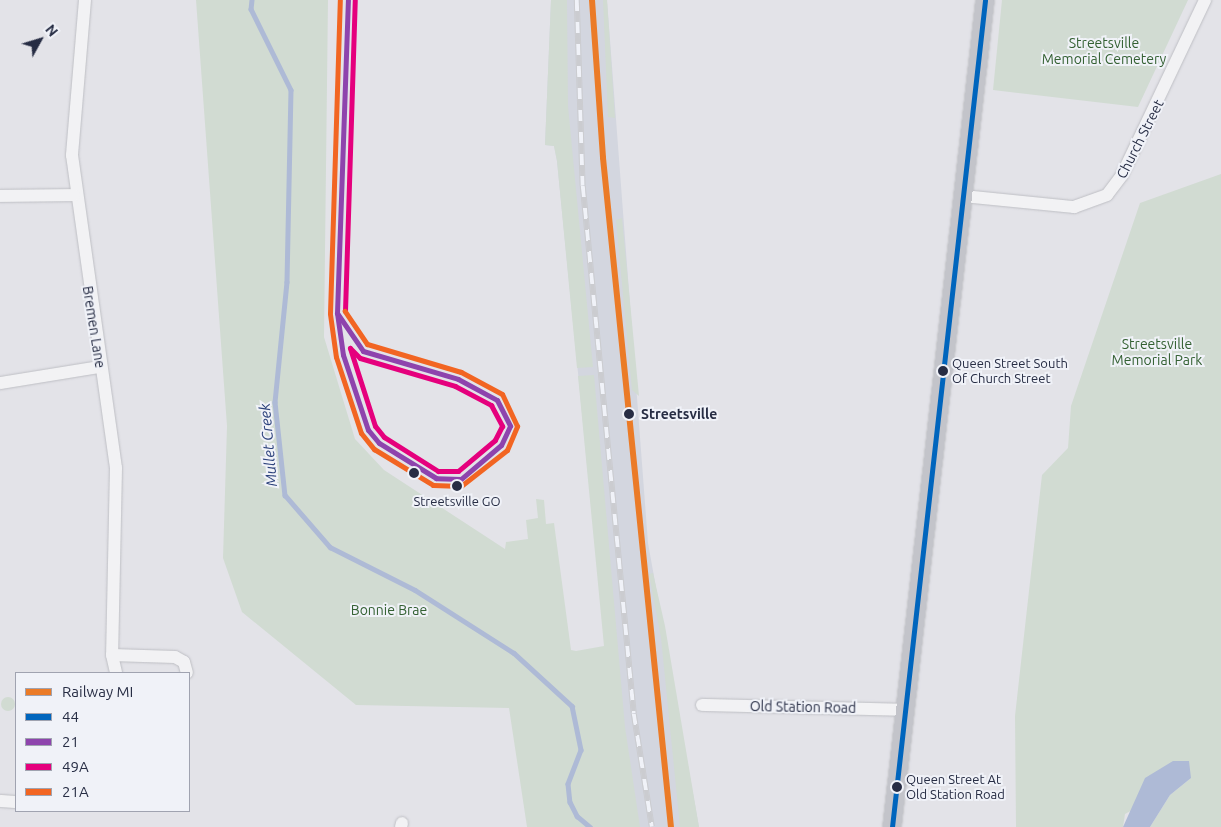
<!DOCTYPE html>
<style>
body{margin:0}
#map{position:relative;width:1221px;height:827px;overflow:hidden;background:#e3e3e8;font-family:Ubuntu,sans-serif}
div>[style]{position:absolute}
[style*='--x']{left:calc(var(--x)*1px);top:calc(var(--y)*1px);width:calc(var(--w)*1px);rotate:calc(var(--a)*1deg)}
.built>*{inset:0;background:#d3d6df}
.green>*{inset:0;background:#d1dbd2}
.round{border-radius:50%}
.water>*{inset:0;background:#aebad6}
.stream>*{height:4.5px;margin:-2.25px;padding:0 2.25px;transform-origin:2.25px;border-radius:2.25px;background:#aebad6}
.roads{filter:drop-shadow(0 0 1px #bebfc4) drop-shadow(0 0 1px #bebfc4)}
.minor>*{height:12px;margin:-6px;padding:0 6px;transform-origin:6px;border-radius:6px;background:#f2f2f4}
.secondary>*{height:18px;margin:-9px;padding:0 9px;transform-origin:9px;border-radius:9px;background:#c3c4ca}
.rail>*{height:5.5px;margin-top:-2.75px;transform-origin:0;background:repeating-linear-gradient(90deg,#f0f2f8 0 11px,#cbccd0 0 22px);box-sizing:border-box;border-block:1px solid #cbccd0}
.bus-1>*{height:5px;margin:-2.5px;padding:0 2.5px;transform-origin:2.5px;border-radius:2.5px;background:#0065bd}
.bus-2>*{height:5px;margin:-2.5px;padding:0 2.5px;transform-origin:2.5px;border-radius:2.5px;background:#8e44ad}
.bus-3>*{height:5px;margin:-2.5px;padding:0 2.5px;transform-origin:2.5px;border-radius:2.5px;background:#e5007d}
.bus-4>*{height:5px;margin:-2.5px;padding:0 2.5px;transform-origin:2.5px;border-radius:2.5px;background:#f26522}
.rail-1>*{height:6px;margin:-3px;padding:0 3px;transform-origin:3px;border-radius:3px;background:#eb7b27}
.dots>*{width:14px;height:14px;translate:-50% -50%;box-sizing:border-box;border:2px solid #f0f2f8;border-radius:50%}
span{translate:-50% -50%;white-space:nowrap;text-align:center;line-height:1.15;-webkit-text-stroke:4px #f0f2f8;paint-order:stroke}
.bus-label{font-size:13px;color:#272d44}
.left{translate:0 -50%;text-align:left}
.park-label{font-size:14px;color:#346133}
.street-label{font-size:14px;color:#272d44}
.stop-label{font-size:14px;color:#272d44;font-weight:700}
.water-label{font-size:15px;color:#2d437c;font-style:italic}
.legend{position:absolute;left:15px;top:672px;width:175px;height:140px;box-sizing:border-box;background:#f0f2f8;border:1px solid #a0a3b0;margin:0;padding:6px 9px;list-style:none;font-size:15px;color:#272d44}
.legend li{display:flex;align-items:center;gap:10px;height:25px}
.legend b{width:25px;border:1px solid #a0a3b0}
.north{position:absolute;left:15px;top:15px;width:50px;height:50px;-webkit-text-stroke:4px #f0f2f8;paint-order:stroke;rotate:51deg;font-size:14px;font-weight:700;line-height:20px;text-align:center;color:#272d44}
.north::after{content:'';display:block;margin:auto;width:18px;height:22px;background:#272d44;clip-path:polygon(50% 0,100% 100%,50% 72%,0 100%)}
</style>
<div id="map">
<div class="built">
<i style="clip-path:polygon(551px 0,607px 0,648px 543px,699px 827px,623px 827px,557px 161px,554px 146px,545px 145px)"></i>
</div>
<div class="green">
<i style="clip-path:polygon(196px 0,328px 0,324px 337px,355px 439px,384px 470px,505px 549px,506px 542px,528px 539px,526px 520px,538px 518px,536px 499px,544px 500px,546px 524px,554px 523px,571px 650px,576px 651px,604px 646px,578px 376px,594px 375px,625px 727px,640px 827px,527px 827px,509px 708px,356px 705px,242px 612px,223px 558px,227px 426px)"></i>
<i style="clip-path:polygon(551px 0,567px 0,568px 106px,593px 367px,577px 368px,557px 161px,554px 146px,545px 145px)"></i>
<i style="clip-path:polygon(603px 0,607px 0,615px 118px,608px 117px)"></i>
<i style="clip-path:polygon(1002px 0,1188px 0,1138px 107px,993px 90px)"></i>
<i style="clip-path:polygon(1221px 174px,1221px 827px,1150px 827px,1170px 795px,1191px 778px,1125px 814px,1123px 827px,1016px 827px,1015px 716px,1042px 475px,1068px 448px,1071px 406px,1140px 203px)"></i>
<i style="clip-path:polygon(622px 218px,639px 396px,632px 390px,616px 220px)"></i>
<i style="clip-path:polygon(653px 573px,665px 626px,699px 827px,680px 827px,661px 638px,649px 574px)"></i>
<i class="round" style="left:1px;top:697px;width:14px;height:14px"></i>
</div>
<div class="water">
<i style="clip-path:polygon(1173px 761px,1189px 761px,1191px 778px,1170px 795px,1150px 827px,1123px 827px,1145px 778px)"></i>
</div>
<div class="stream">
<i style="--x:252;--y:0;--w:9;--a:96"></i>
<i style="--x:251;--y:9;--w:90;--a:63.7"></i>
<i style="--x:291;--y:90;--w:192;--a:91.2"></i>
<i style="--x:287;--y:282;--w:121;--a:95.7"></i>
<i style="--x:275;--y:402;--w:94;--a:83.9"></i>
<i style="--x:285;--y:495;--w:69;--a:49.1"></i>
<i style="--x:330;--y:547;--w:95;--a:26.8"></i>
<i style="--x:415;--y:590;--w:117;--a:32.5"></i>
<i style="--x:514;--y:653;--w:79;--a:42.4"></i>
<i style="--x:572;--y:706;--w:45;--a:78.4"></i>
<i style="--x:581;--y:750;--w:36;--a:111"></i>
<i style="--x:568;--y:784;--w:18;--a:84"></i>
<i style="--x:570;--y:802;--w:16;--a:63"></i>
<i style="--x:577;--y:816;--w:17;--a:40"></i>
</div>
<div class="roads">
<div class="minor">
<i style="--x:85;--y:0;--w:156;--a:94.8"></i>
<i style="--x:72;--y:155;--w:316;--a:82"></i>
<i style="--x:116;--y:468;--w:187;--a:91.2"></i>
<i style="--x:112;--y:655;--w:18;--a:77"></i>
<i style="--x:0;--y:196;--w:74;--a:-0.8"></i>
<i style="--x:963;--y:196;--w:112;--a:5.7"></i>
<i style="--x:1074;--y:207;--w:35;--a:-20"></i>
<i style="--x:1107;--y:195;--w:25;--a:-53"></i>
<i style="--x:1122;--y:175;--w:194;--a:-64.6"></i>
<i style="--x:0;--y:383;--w:100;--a:-9.2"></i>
<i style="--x:112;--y:655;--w:63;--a:1.8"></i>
<i style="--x:175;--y:657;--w:10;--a:29"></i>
<i style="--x:184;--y:662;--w:11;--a:75"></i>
<i style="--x:702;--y:705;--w:203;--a:1.4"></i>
<i style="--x:0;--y:801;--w:16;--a:4"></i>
<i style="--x:401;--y:827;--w:4;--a:-76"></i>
</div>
<div class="secondary">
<i style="--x:892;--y:827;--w:832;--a:-83.58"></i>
</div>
</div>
<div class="rail">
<i style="--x:577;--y:0;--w:186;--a:88.2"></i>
<i style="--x:583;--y:186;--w:530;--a:84.48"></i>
<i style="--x:634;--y:714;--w:114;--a:80.9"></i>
</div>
<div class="bus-1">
<i style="--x:892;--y:827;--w:832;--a:-83.58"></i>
</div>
<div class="bus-2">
<i style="--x:337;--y:313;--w:46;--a:55.6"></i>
<i style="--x:363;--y:351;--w:99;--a:16.4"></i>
<i style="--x:458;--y:379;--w:44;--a:28.3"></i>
<i style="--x:497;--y:400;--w:29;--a:63"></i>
<i style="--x:510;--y:426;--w:21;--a:115"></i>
<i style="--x:501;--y:445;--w:52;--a:139.6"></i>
<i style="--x:461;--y:479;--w:25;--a:-178"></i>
<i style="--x:436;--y:478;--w:67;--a:-148.4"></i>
<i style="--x:379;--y:443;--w:17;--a:-130"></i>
<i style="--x:368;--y:430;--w:79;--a:-108.4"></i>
<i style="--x:343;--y:355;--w:42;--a:-98.1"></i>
<i style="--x:337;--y:313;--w:313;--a:-88"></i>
</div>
<div class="bus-3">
<i style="--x:345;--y:311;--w:311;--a:-88.2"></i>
<i style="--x:350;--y:348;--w:14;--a:45"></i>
<i style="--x:360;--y:358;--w:99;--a:16.4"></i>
<i style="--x:455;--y:386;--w:41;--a:27.8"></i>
<i style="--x:491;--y:405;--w:24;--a:62"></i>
<i style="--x:502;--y:426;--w:16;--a:117"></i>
<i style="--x:495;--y:440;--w:48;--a:140"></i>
<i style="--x:458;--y:471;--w:20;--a:180"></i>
<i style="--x:438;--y:471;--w:64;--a:-147.8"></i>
<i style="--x:384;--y:437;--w:14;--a:-129"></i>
<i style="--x:375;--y:426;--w:82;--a:-107.8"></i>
</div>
<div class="bus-4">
<i style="--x:330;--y:313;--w:313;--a:-88.2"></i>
<i style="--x:330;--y:314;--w:43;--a:82.1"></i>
<i style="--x:336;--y:357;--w:80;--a:71.8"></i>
<i style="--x:361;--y:433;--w:21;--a:51"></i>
<i style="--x:374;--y:449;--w:69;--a:31.4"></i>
<i style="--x:433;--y:485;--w:28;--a:2"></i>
<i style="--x:461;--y:486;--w:58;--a:-38"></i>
<i style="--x:507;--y:450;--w:26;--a:-67"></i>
<i style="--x:517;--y:426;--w:35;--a:-115"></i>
<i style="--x:502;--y:394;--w:47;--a:-151.8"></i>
<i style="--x:461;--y:372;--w:98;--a:-163.4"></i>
<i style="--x:367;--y:344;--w:40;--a:-124"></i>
</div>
<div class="rail-1">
<i style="--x:592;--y:0;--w:158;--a:86"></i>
<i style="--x:603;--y:158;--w:672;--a:84.2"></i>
</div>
<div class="dots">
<i style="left:943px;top:371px;background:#272d44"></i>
<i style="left:629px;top:414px;background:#272d44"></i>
<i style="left:414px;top:473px;background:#272d44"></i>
<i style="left:457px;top:486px;background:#272d44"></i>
<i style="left:897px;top:787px;background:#272d44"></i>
</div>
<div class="bus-label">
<span class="left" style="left:952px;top:371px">Queen Street South<br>Of Church Street</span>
<span style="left:457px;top:501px">Streetsville GO</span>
<span class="left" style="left:906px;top:787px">Queen Street At<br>Old Station Road</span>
</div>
<div class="park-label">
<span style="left:1104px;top:51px">Streetsville<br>Memorial Cemetery</span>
<span style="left:1157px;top:352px">Streetsville<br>Memorial Park</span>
<span style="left:389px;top:610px">Bonnie Brae</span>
</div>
<div class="street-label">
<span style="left:1140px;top:139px;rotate:-63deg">Church Street</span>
<span style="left:94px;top:327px;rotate:81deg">Bremen Lane</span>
<span style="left:803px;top:707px;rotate:1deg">Old Station Road</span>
</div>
<div class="stop-label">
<span class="left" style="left:641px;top:414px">Streetsville</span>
</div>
<div class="water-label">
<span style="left:268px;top:445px;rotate:-95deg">Mullet Creek</span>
</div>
<ul class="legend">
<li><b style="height:6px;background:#eb7b27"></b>Railway MI</li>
<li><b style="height:6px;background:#0065bd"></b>44</li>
<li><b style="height:6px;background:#8e44ad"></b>21</li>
<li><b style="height:6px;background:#e5007d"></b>49A</li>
<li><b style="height:6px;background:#f26522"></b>21A</li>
</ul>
<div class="north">N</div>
</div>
